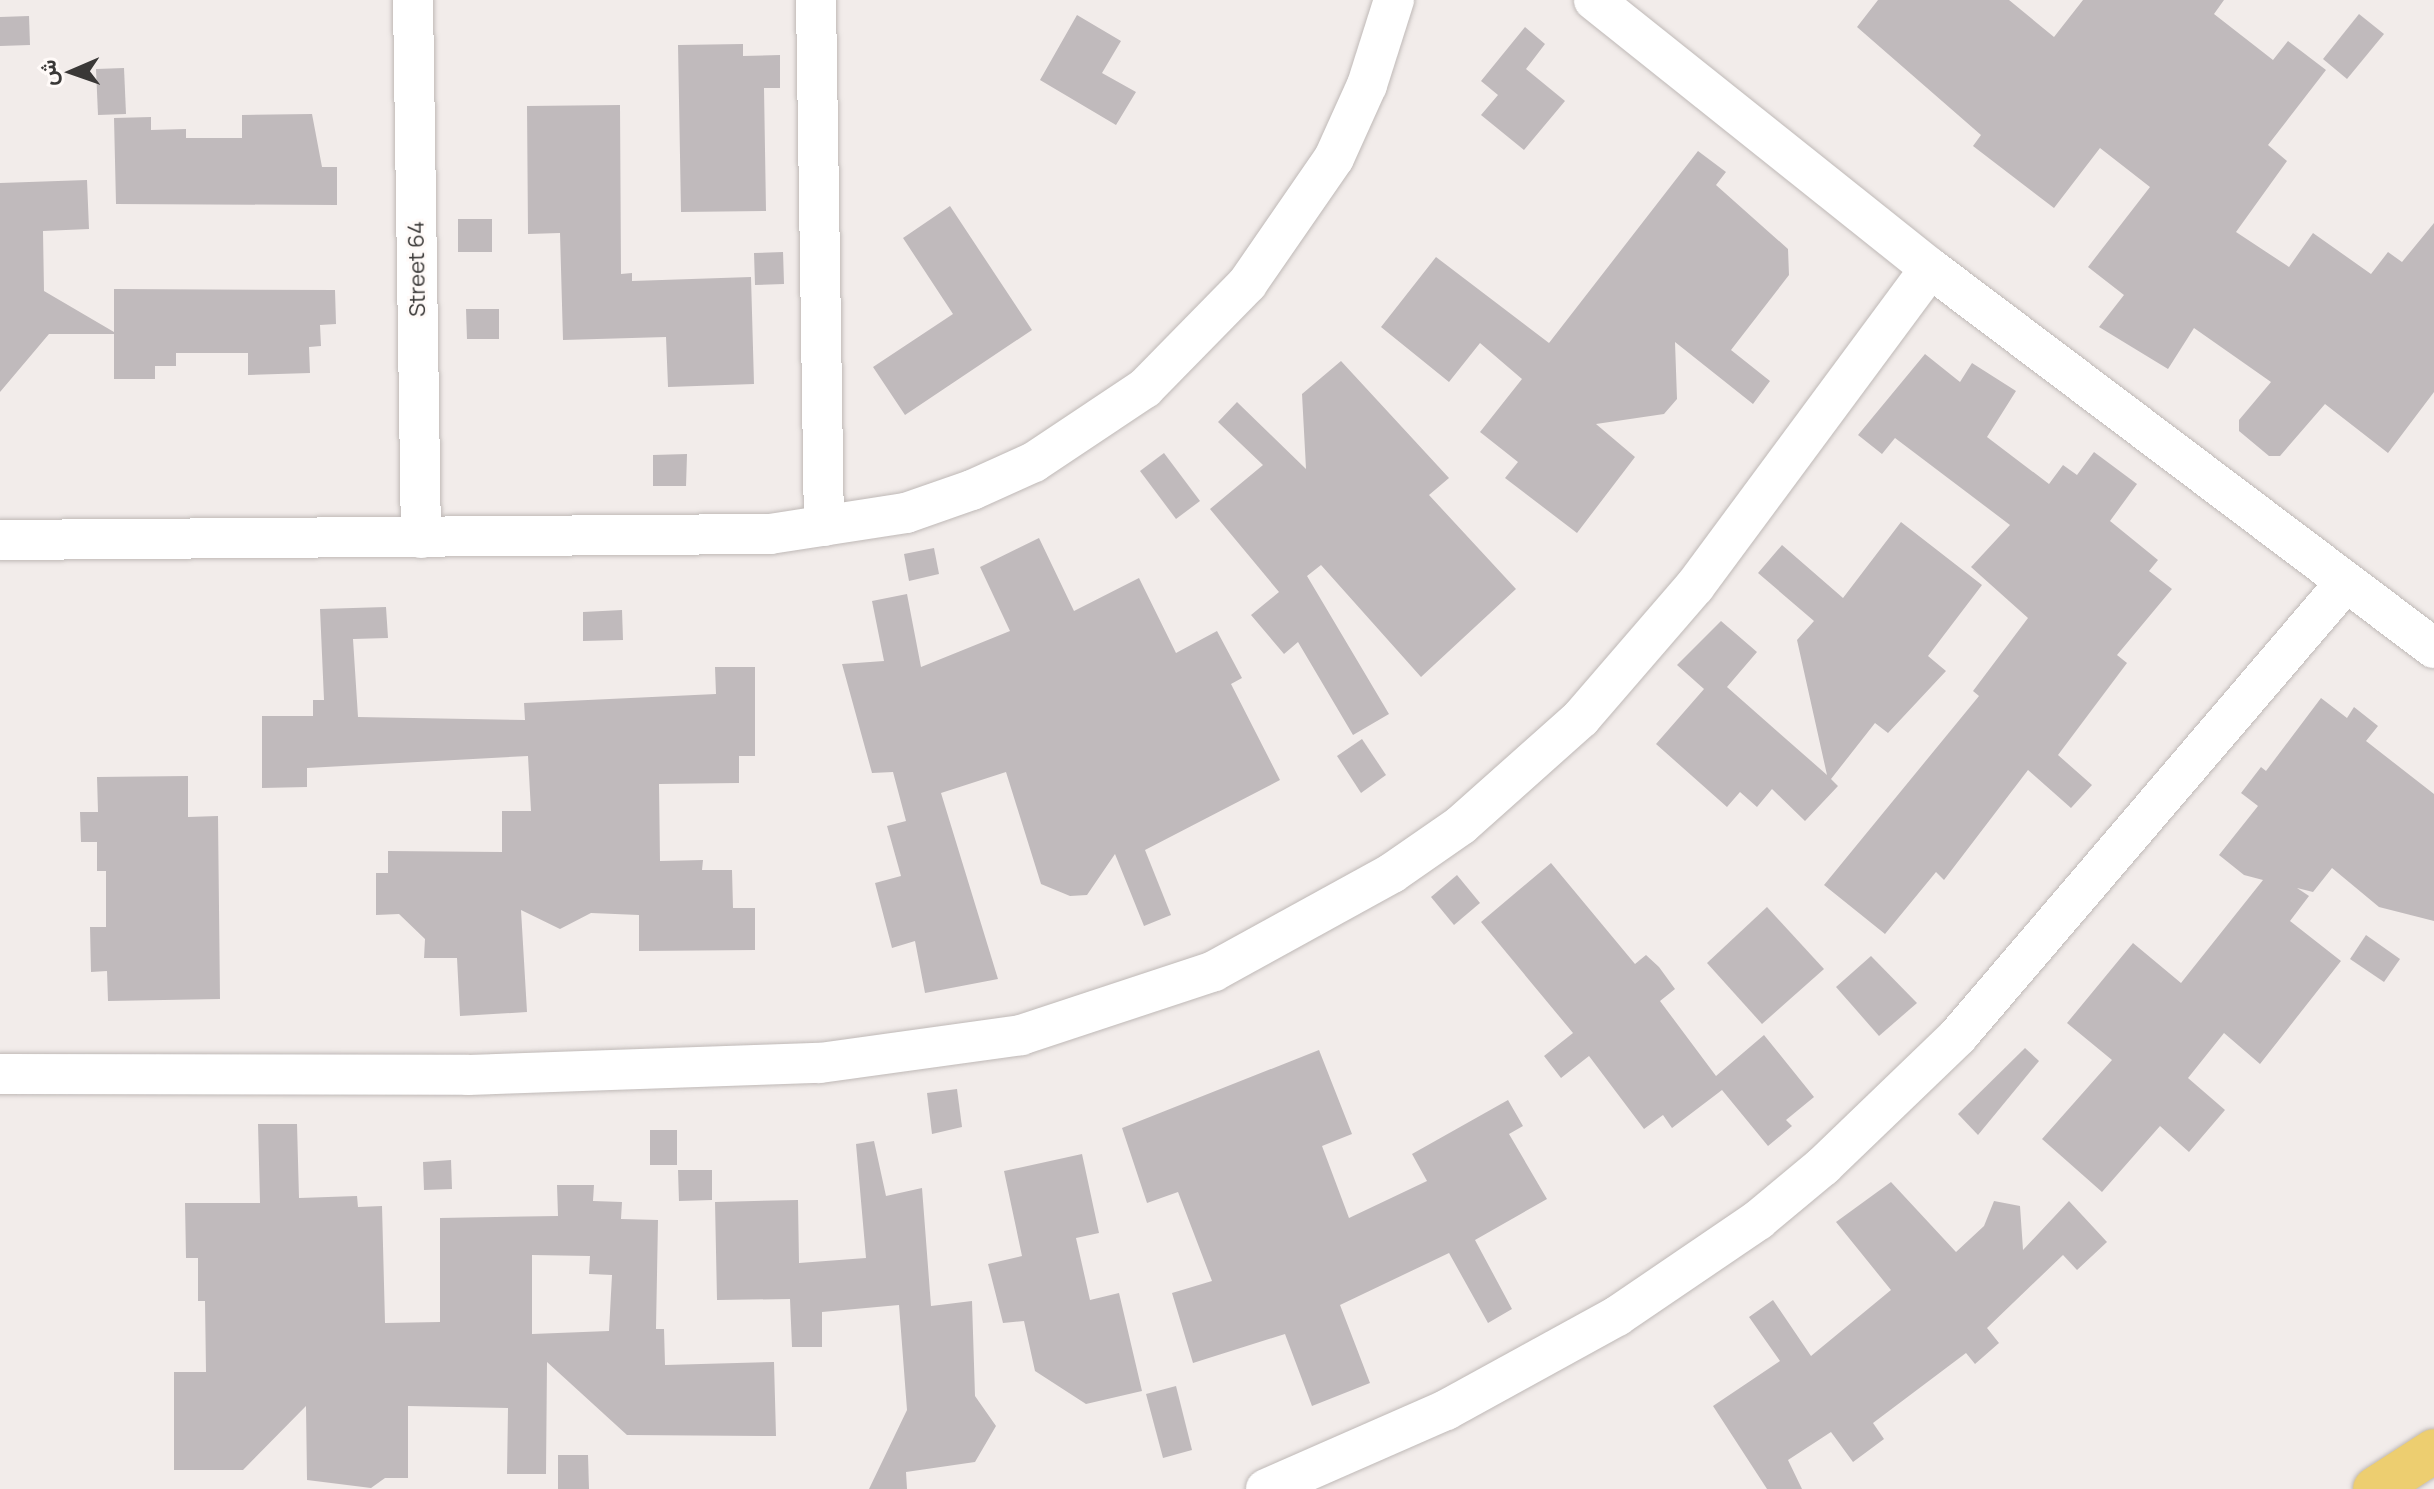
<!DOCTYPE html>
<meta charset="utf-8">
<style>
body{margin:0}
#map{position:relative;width:2434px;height:1489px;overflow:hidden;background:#f2ecea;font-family:Manrope,Vazirmatn,sans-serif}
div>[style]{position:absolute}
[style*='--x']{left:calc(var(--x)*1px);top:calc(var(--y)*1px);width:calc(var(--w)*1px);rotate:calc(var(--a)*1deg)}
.building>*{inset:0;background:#c0babc}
.roads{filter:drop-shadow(0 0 2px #bfb9b7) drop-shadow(0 0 2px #bfb9b7)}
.street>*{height:40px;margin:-20px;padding:0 20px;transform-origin:20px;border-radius:20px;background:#fff}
.highway>*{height:44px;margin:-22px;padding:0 22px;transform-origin:22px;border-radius:22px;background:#edce70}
span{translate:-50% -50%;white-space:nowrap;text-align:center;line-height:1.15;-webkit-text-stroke:6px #fffaf8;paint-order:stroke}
.street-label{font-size:22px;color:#3a3837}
.north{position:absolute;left:32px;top:32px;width:80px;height:80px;-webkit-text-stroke:6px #fffaf8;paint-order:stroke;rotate:268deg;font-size:22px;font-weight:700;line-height:32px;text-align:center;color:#3a3837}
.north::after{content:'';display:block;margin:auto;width:28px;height:36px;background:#3a3837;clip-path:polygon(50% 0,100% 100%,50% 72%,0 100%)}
</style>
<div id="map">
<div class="building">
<i style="clip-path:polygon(1878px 0,2009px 0,2054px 37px,2083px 0,2224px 0,2214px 14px,2273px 60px,2288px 41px,2326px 70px,2268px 145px,2287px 161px,2236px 232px,2289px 267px,2313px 233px,2371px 274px,2388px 252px,2402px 262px,2434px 223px,2434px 392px,2388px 453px,2325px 404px,2280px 456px,2269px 456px,2239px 431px,2239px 420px,2271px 382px,2194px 328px,2168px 369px,2099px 327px,2124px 295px,2088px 267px,2150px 187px,2100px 148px,2054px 208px,1973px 146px,1981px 135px,1857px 27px)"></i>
<i style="clip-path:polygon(2359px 14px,2384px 34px,2347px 79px,2323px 59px)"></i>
<i style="clip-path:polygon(1077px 15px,1121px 41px,1102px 73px,1136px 92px,1116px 125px,1040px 80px)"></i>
<i style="clip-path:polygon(29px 16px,30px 45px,0 46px,0 17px)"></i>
<i style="clip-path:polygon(1525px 27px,1545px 44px,1526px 69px,1565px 101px,1524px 150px,1481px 115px,1498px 95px,1481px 81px)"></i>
<i style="clip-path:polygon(743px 44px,743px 56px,780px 55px,780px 88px,764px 88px,766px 211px,681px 212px,678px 45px)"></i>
<i style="clip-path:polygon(124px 68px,126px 114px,98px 115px,96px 69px)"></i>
<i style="clip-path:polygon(620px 105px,621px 274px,632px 273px,632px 281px,751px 277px,754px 384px,668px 387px,666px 337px,563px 340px,560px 233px,528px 234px,527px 106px)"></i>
<i style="clip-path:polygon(312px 114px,322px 167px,337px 167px,337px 205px,116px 204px,114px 118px,151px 117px,151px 130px,186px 129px,186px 138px,242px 138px,242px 115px)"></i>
<i style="clip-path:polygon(1698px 151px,1726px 172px,1716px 185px,1788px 249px,1789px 275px,1731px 350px,1770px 381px,1753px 404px,1675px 342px,1677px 399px,1664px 414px,1596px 424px,1635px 457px,1577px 533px,1505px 478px,1518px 462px,1480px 432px,1522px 379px,1480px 343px,1449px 382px,1381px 327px,1436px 257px,1549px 343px)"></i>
<i style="clip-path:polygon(87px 180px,89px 229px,43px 231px,44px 291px,114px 332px,114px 289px,335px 290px,336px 324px,320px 325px,321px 346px,309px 347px,310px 373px,248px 375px,248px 353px,176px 353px,176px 366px,155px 366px,155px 379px,114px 379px,114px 334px,49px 334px,0 392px,0 183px)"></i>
<i style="clip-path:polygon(950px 206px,1032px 330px,905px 415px,873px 367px,953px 314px,903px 238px)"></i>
<i style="clip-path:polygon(458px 219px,492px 219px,492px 252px,458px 252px)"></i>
<i style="clip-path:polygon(783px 252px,784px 284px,755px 285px,754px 253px)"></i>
<i style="clip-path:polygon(466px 309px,499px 309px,499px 339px,467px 339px)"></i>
<i style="clip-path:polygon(1925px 354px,1960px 382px,1972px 363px,2016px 391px,1987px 437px,2049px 484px,2063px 465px,2077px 475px,2094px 452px,2137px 484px,2110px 521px,2158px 560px,2149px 571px,2172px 589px,2117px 655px,2127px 663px,2058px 755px,2092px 785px,2071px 808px,2028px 770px,1944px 880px,1936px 872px,1885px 934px,1824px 885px,1979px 696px,1973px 691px,2028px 618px,1971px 567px,2010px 525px,1895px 438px,1882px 454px,1858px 435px)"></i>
<i style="clip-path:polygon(1341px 361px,1449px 478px,1429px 495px,1516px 589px,1421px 677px,1321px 565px,1307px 576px,1389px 714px,1353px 735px,1298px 642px,1284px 654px,1251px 615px,1279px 592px,1210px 509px,1263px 465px,1218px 422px,1237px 402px,1306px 469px,1302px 394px)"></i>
<i style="clip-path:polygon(1164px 453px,1200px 501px,1176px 519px,1140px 471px)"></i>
<i style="clip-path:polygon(687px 454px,686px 486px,653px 486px,653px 455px)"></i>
<i style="clip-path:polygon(1901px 522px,1982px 585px,1928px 656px,1946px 671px,1888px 733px,1875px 723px,1831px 779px,1838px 786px,1805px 821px,1772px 789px,1757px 807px,1740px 792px,1727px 807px,1656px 744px,1704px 689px,1677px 665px,1721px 621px,1757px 652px,1727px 687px,1827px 775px,1797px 640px,1814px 621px,1758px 573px,1782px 545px,1843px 598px)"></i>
<i style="clip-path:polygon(1039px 538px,1074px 611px,1139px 578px,1176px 653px,1217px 631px,1242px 678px,1231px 684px,1280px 780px,1145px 850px,1171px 915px,1144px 926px,1115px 854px,1087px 895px,1070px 896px,1041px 884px,1006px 772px,941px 793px,998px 979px,925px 993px,915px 941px,892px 948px,875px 883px,901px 876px,887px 826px,906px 821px,893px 772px,872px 773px,842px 664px,884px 661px,872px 601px,907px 594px,921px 667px,1010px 631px,980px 567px)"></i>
<i style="clip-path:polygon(934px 548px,939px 574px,909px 581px,904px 554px)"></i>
<i style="clip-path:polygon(386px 607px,388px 638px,353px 639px,358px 717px,525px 720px,524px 703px,716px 694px,715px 667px,755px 667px,755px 756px,739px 756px,739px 783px,659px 784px,660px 861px,703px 860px,702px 870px,732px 870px,733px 908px,755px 908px,755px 950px,639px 951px,639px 915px,591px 913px,560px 929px,521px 910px,527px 1012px,460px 1016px,457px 958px,424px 958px,425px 939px,399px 914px,376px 915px,376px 873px,388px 873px,388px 851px,502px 852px,502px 811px,531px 811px,528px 756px,307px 768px,307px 787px,262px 788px,262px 716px,313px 716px,313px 700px,324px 700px,320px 609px)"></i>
<i style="clip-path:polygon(622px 610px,623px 640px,583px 641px,583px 612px)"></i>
<i style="clip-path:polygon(2321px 698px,2347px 718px,2354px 707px,2378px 726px,2366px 741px,2434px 794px,2434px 921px,2379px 907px,2332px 868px,2313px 892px,2297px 888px,2309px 896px,2290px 921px,2341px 961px,2260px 1064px,2224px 1033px,2188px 1078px,2225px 1110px,2189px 1152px,2160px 1126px,2102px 1192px,2042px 1139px,2112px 1060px,2067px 1023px,2133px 943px,2181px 983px,2263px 880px,2244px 875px,2219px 855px,2258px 806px,2241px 793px,2261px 767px,2266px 771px)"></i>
<i style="clip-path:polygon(1362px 739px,1386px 775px,1361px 793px,1337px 756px)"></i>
<i style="clip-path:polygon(188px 776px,188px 817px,218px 816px,220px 999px,108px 1001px,107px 971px,91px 972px,90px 927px,106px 927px,106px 871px,97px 871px,97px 842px,81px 842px,80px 812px,98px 812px,97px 777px)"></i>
<i style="clip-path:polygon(1551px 863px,1635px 964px,1646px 955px,1659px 967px,1675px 989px,1660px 1001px,1716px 1076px,1764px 1035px,1814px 1097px,1786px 1120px,1792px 1126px,1768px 1146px,1722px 1090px,1672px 1128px,1663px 1115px,1644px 1129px,1589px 1056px,1561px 1078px,1544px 1056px,1573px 1033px,1481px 922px)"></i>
<i style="clip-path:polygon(1457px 875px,1480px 903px,1454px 925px,1431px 897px)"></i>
<i style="clip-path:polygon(1767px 907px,1824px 969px,1762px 1024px,1707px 963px)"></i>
<i style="clip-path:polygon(2366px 935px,2400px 959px,2384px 982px,2350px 959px)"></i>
<i style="clip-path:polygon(1871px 956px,1917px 1003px,1879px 1036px,1836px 987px)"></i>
<i style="clip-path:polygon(2025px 1048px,2039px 1061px,1978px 1135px,1958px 1114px)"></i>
<i style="clip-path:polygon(1319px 1050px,1352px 1134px,1322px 1146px,1349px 1218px,1427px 1181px,1412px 1154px,1508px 1100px,1523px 1126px,1509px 1134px,1547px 1199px,1475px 1240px,1512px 1309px,1488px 1323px,1449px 1253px,1340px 1305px,1370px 1383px,1312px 1406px,1285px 1334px,1193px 1363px,1172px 1293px,1212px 1281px,1178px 1192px,1147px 1203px,1122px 1128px)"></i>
<i style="clip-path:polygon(957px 1089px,962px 1127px,932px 1134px,927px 1093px)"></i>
<i style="clip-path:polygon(evenodd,258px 1124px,297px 1124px,299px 1198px,357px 1196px,358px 1207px,382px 1206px,385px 1323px,440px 1322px,440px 1218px,558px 1216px,557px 1185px,594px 1185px,593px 1201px,622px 1202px,621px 1219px,658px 1220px,656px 1329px,664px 1329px,665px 1365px,774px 1362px,776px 1436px,627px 1435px,547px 1362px,546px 1474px,507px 1474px,508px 1408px,408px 1406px,408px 1478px,385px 1478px,371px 1488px,307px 1480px,306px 1406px,243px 1470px,174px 1470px,174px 1372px,206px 1372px,205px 1301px,198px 1301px,198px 1258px,186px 1258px,185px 1203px,260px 1203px,258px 1124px,532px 1255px,590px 1256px,589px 1274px,612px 1275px,609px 1331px,532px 1334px,532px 1255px)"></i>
<i style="clip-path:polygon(650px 1130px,677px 1130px,677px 1165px,650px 1165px)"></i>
<i style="clip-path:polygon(874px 1141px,886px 1196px,922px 1188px,931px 1306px,972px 1301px,975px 1396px,996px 1426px,975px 1462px,906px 1472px,907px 1489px,869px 1489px,907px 1410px,899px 1305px,822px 1312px,822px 1347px,792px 1347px,790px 1299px,717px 1300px,715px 1202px,798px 1200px,799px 1263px,866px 1258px,856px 1144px)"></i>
<i style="clip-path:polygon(1082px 1154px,1099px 1233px,1076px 1238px,1090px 1300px,1119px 1293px,1142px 1391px,1086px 1404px,1035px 1371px,1024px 1321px,1003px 1323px,988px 1264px,1022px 1256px,1004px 1171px)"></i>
<i style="clip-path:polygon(451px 1160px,452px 1189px,424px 1190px,423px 1162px)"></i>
<i style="clip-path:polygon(678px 1170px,712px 1170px,712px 1200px,679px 1201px)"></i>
<i style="clip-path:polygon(1891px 1182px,1956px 1252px,1984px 1226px,1994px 1201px,2020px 1206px,2023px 1250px,2069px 1201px,2107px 1242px,2077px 1270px,2063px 1255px,1987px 1328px,1999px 1343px,1975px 1364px,1966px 1353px,1873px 1423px,1884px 1439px,1853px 1462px,1831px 1432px,1788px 1460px,1802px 1489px,1767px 1489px,1713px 1406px,1780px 1361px,1749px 1317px,1773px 1300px,1811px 1356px,1891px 1290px,1836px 1222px)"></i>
<i style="clip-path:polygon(1176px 1386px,1192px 1450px,1163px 1458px,1146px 1394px)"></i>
<i style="clip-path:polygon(558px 1455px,588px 1455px,589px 1489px,558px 1489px)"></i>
</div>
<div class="roads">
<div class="street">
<i style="--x:413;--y:0;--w:538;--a:89.15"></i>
<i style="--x:816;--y:0;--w:526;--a:89.13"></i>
<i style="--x:1594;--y:0;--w:430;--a:38.6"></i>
<i style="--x:1930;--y:268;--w:631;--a:37.02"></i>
<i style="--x:0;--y:540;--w:770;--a:-0.45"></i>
<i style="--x:770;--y:534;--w:138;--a:-8.8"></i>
<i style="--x:906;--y:513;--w:70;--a:-19.2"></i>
<i style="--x:972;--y:490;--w:68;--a:-24.3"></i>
<i style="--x:1034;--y:462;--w:133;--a:-33.7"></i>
<i style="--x:1145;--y:388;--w:146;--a:-45.6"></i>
<i style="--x:1247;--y:284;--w:153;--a:-55.4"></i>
<i style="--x:1334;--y:158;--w:80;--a:-65.7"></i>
<i style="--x:1367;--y:85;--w:89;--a:-72.4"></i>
<i style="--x:0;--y:1074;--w:468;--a:0.1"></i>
<i style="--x:468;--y:1075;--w:352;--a:-2"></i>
<i style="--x:820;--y:1063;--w:203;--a:-7.9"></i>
<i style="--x:1021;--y:1035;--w:203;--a:-18.3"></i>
<i style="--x:1214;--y:971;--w:203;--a:-28.8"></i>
<i style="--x:1392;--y:873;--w:84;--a:-34.8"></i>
<i style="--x:1461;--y:825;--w:161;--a:-41.7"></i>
<i style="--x:1581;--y:718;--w:174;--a:-49.2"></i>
<i style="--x:1695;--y:586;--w:395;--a:-53.5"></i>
<i style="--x:1266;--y:1489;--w:197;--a:-23.7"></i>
<i style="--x:1446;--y:1410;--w:195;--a:-28.8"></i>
<i style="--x:1617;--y:1316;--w:171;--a:-34.2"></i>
<i style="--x:1758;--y:1220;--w:85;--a:-39.7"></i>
<i style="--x:1823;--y:1166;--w:187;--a:-43.9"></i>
<i style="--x:1958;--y:1036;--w:597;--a:-49.48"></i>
</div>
<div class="highway">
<i style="--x:2375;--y:1489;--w:70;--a:-32.8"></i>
</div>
</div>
<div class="street-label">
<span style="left:417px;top:269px;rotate:-91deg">Street 64</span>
</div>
<div class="north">ش</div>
</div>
